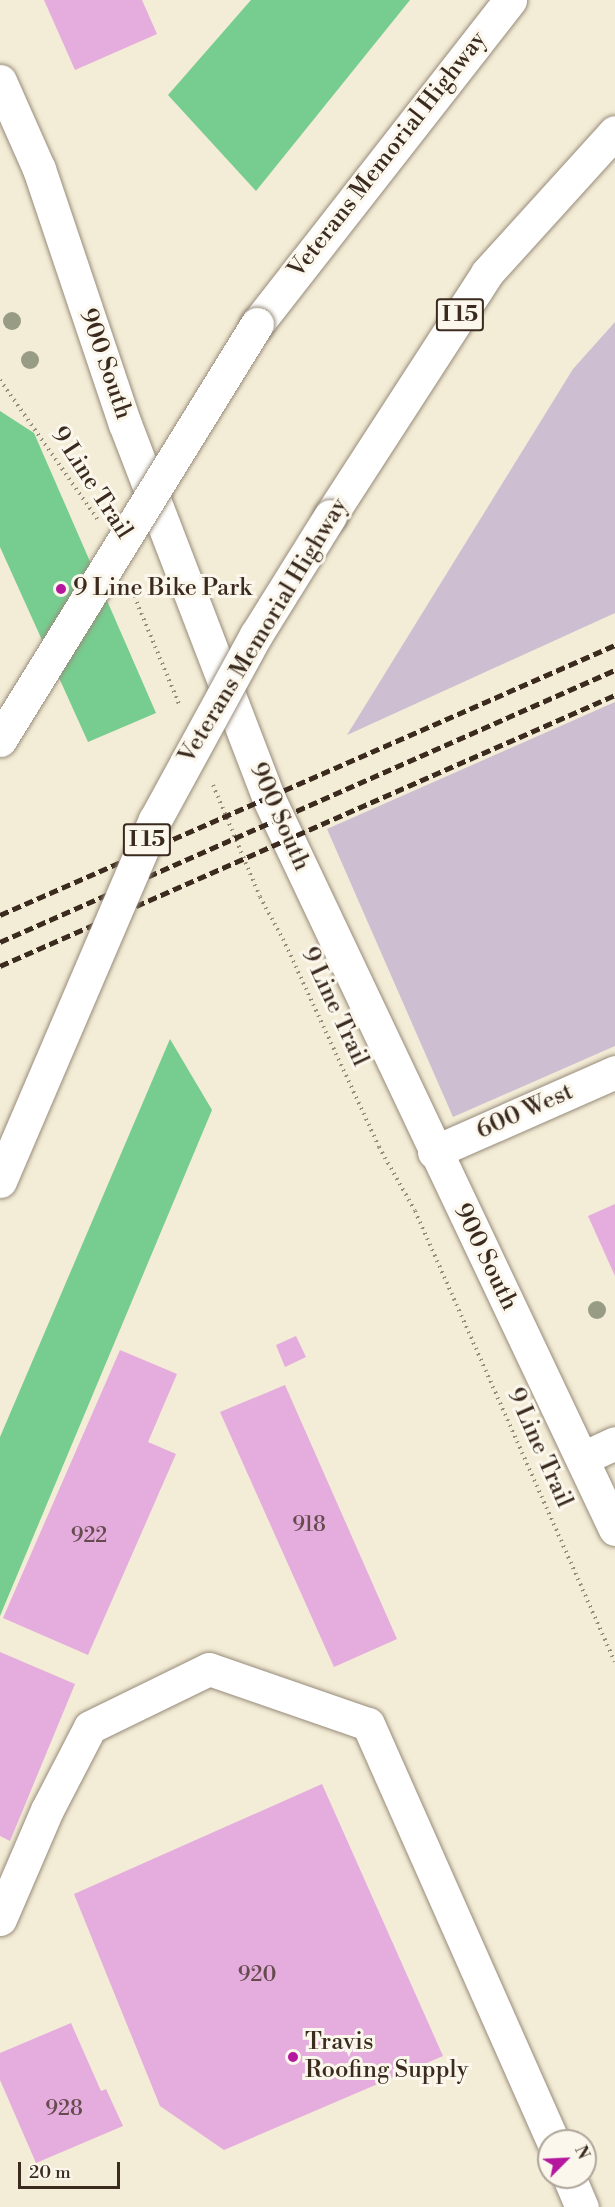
<!DOCTYPE html>
<style>
body{margin:0}
#map{position:relative;width:615px;height:2207px;overflow:hidden;background:#f3ecd6;font-family:"Libre Bodoni",serif}
div>[style]{position:absolute}
[style*='--x']{left:calc(var(--x)*1px);top:calc(var(--y)*1px);width:calc(var(--w)*1px);rotate:calc(var(--a)*1deg)}
.industrial>*{inset:0;background:#cebed2}
.green>*{inset:0;background:#77cc90}
.building>*{inset:0;background:#e4addd}
.path>*{height:4px;margin-top:-2px;transform-origin:0;background:repeating-linear-gradient(90deg,#978b7a 0 1.5px,transparent 0 6px)}
.roads{filter:drop-shadow(0 0 2px #978b7a) drop-shadow(0 0 2px #978b7a)}
.minor>*{height:33px;margin:-16.5px;padding:0 16.5px;transform-origin:16.5px;border-radius:16.5px;background:#fff}
.highway>*{height:33px;margin:-16.5px;padding:0 16.5px;transform-origin:16.5px;border-radius:16.5px;background:#fff}
.rail>*{height:4.5px;margin-top:-2.25px;transform-origin:0;background:repeating-linear-gradient(90deg,#3b2a1e 0 9px,transparent 0 13.5px)}
.bridges{filter:drop-shadow(0 0 2px #978b7a) drop-shadow(0 0 2px #978b7a)}
.highway-bridge>*{height:33px;margin:-16.5px;padding:0 16.5px;transform-origin:16.5px;border-radius:16.5px;background:#fff}
.trees>*{width:18px;height:18px;margin:-9px;border-radius:50%;background:#989c84}
.dots>*{width:16px;height:16px;translate:-50% -50%;box-sizing:border-box;border:3px solid #fbf7ec;border-radius:50%}
span{translate:-50% -50%;white-space:nowrap;text-align:center;line-height:1.15;-webkit-text-stroke:6px #fbf7ec;paint-order:stroke}
.number-label{font-size:21px;color:#654b4e}
.number-label span{-webkit-text-stroke-width:0}
.shield-label span{padding:2px 4px;background:#fbf7ec;border:2px solid;border-radius:4px;-webkit-text-stroke-width:0}
.shield-label{font-size:22px;color:#3b2a1e;font-weight:700}
.street-label{font-size:24px;color:#3b2a1e}
.poi-label{font-size:24px;color:#3b2a1e}
.left{translate:0 -50%;text-align:left}
.north{position:absolute;left:537px;top:2129px;width:60px;height:60px;box-sizing:border-box;background:#fbf7ec;border:2px solid #aea59a;border-radius:50%;rotate:66deg;font-size:16px;font-weight:700;line-height:24px;text-align:center;color:#3b2a1e}
.north::after{content:'';display:block;margin:auto;width:21px;height:27px;background:#b5179e;clip-path:polygon(50% 0,100% 100%,50% 72%,0 100%)}
.scale{position:absolute;left:18px;top:2162px;width:102px;height:27px;box-sizing:border-box;border:3px solid #3b2a1e;border-top:0;padding-left:8px;font-size:18px;line-height:21px;white-space:nowrap;color:#3b2a1e;-webkit-text-stroke:4px #fbf7ec;paint-order:stroke}
</style>
<div id="map">
<div class="industrial">
<i style="clip-path:polygon(615px 322px,615px 613px,347px 735px,573px 369px)"></i>
<i style="clip-path:polygon(615px 702px,615px 1046px,453px 1117px,327px 829px)"></i>
</div>
<div class="green">
<i style="clip-path:polygon(251px 0,410px 0,256px 191px,168px 95px)"></i>
<i style="clip-path:polygon(0 411px,34px 433px,156px 713px,88px 742px,0 547px)"></i>
<i style="clip-path:polygon(170px 1039px,212px 1110px,0 1616px,0 1437px)"></i>
</div>
<div class="building">
<i style="clip-path:polygon(44px 0,142px 0,157px 34px,75px 70px)"></i>
<i style="clip-path:polygon(615px 1204px,615px 1276px,588px 1216px)"></i>
<i style="clip-path:polygon(296px 1336px,306px 1357px,285px 1367px,276px 1345px)"></i>
<i style="clip-path:polygon(120px 1350px,177px 1374px,148px 1442px,176px 1454px,88px 1655px,3px 1618px)"></i>
<i style="clip-path:polygon(285px 1385px,397px 1639px,334px 1667px,220px 1412px)"></i>
<i style="clip-path:polygon(0 1652px,75px 1684px,10px 1841px,0 1836px)"></i>
<i style="clip-path:polygon(322px 1784px,443px 2056px,224px 2150px,160px 2106px,74px 1894px)"></i>
<i style="clip-path:polygon(71px 2023px,101px 2091px,106px 2089px,123px 2126px,36px 2163px,0 2080px,0 2053px)"></i>
</div>
<div class="path">
<i style="--x:0;--y:380;--w:171;--a:55"></i>
<i style="--x:132;--y:591;--w:122;--a:67.4"></i>
<i style="--x:213;--y:785;--w:121;--a:67.2"></i>
<i style="--x:260;--y:897;--w:48;--a:61.3"></i>
<i style="--x:283;--y:939;--w:229;--a:65.2"></i>
<i style="--x:379;--y:1147;--w:73;--a:60.6"></i>
<i style="--x:415;--y:1211;--w:493;--a:66.1"></i>
</div>
<div class="roads">
<div class="minor">
<i style="--x:0;--y:81;--w:96;--a:66.1"></i>
<i style="--x:39;--y:169;--w:269;--a:71.4"></i>
<i style="--x:125;--y:424;--w:399;--a:69"></i>
<i style="--x:268;--y:797;--w:810;--a:64.64"></i>
<i style="--x:434;--y:1152;--w:198;--a:-23.8"></i>
<i style="--x:583;--y:1458;--w:35;--a:-25"></i>
<i style="--x:0;--y:1919;--w:119;--a:-66.7"></i>
<i style="--x:47;--y:1810;--w:93;--a:-62.6"></i>
<i style="--x:90;--y:1727;--w:132;--a:-26"></i>
<i style="--x:209;--y:1669;--w:168;--a:19.1"></i>
<i style="--x:368;--y:1724;--w:456;--a:66.1"></i>
<i style="--x:569;--y:2177;--w:33;--a:67"></i>
</div>
<div class="highway">
<i style="--x:257;--y:324;--w:411;--a:-52"></i>
<i style="--x:330;--y:516;--w:289;--a:-57.1"></i>
<i style="--x:487;--y:273;--w:190;--a:-47.8"></i>
</div>
</div>
<div class="rail">
<i style="--x:0;--y:915;--w:672;--a:-23.7"></i>
<i style="--x:0;--y:942;--w:672;--a:-23.86"></i>
<i style="--x:0;--y:966;--w:672;--a:-23.78"></i>
</div>
<div class="bridges">
<div class="highway-bridge">
<i style="--x:0;--y:740;--w:489;--a:-58.3"></i>
<i style="--x:0;--y:1181;--w:393;--a:-66.8"></i>
<i style="--x:155;--y:820;--w:211;--a:-61.4"></i>
<i style="--x:256;--y:635;--w:140;--a:-58.1"></i>
</div>
</div>
<div class="trees">
<i style="left:12px;top:321px"></i>
<i style="left:30px;top:360px"></i>
<i style="left:597px;top:1310px"></i>
</div>
<div class="dots">
<i style="left:61px;top:589px;background:#b5179e"></i>
<i style="left:293px;top:2057px;background:#b5179e"></i>
</div>
<div class="number-label">
<span style="left:309px;top:1525px">918</span>
<span style="left:89px;top:1536px">922</span>
<span style="left:257px;top:1975px">920</span>
<span style="left:64px;top:2109px">928</span>
</div>
<div class="shield-label">
<span style="left:460px;top:315px">I 15</span>
<span style="left:147px;top:840px">I 15</span>
</div>
<div class="street-label">
<span style="left:388px;top:155px;rotate:-52deg">Veterans Memorial Highway</span>
<span style="left:105px;top:364px;rotate:71deg">900 South</span>
<span style="left:91px;top:483px;rotate:57deg">9 Line Trail</span>
<span style="left:264px;top:631px;rotate:-59deg">Veterans Memorial Highway</span>
<span style="left:279px;top:817px;rotate:66deg">900 South</span>
<span style="left:334px;top:1007px;rotate:65deg">9 Line Trail</span>
<span style="left:525px;top:1112px;rotate:-24deg">600 West</span>
<span style="left:485px;top:1257px;rotate:64deg">900 South</span>
<span style="left:539px;top:1448px;rotate:66deg">9 Line Trail</span>
</div>
<div class="poi-label">
<span class="left" style="left:73px;top:589px">9 Line Bike Park</span>
<span class="left" style="left:305px;top:2057px">Travis<br>Roofing Supply</span>
</div>
<div class="north">N</div>
<div class="scale">20 m</div>
</div>
